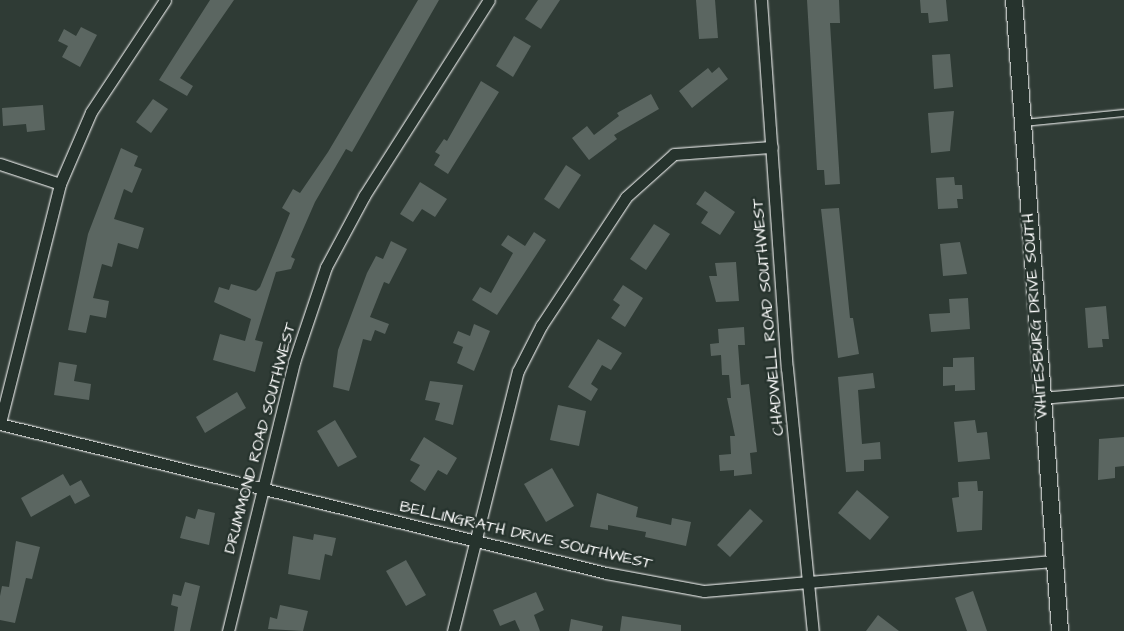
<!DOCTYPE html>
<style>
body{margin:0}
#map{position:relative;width:1124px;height:631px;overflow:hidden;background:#2f3b35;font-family:"Architects Daughter",sans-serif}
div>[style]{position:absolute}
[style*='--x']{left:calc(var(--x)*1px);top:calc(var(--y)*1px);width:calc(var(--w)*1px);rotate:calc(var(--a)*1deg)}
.building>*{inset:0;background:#5b6661}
.roads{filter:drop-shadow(0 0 1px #fff) drop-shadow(0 0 1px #fff)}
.lane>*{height:5.5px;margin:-2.75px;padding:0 2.75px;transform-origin:2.75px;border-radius:2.75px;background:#26332d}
.street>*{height:11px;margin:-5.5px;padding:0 5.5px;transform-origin:5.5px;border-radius:5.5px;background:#26332d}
.secondary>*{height:16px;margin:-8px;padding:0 8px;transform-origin:8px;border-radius:8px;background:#26332d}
span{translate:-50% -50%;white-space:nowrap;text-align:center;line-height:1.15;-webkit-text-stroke:5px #26332d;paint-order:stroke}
.street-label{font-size:16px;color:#fff}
</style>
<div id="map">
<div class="building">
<i style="clip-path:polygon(210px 0,234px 0,180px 78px,193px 86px,187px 96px,159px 80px)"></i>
<i style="clip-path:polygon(418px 0,439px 0,352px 152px,346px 149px,315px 202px,291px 257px,295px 259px,291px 269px,276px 272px,255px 340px,263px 342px,255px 372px,213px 360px,220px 334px,245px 341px,251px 319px,214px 302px,219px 287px,229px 290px,231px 284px,256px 291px,260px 287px,290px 213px,282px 208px,293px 189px,300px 193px,328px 152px)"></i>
<i style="clip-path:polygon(538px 0,560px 0,541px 29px,525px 19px)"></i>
<i style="clip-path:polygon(696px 0,715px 0,718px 38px,699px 39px)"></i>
<i style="clip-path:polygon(807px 0,839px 0,840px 23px,830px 23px,840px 184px,825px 185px,824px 170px,817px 170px)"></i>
<i style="clip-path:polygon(920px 0,946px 0,948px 21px,929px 23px,928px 13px,921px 13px)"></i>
<i style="clip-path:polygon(81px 27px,97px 35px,80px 67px,62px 57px,68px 46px,58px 41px,64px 29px,76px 36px)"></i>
<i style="clip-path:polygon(514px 36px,531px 46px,513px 77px,496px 66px)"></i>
<i style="clip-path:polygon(950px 54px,953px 87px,934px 89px,932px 55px)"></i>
<i style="clip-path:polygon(719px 67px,728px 79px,692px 108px,679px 91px,708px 68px,712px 73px)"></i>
<i style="clip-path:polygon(481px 81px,499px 92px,448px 174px,434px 165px,440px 155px,435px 152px,444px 139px,447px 141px)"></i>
<i style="clip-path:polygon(651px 94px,659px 109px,614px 135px,617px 139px,589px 160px,572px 138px,587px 126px,594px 135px,619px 116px,617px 113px)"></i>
<i style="clip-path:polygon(153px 99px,168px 109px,151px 133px,136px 122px)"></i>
<i style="clip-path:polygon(43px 105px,45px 130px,27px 132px,26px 124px,3px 126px,2px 108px)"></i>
<i style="clip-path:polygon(954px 111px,950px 151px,931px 153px,928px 113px)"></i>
<i style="clip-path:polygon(121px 148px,138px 156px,134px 166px,142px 169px,132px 193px,124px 189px,114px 219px,144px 228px,138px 249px,118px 243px,112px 267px,102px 264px,93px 298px,109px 301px,106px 318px,90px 315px,86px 333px,68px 330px,88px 234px)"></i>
<i style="clip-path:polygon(566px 165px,581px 175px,559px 209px,544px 199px)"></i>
<i style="clip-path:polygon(954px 177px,955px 185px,962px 185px,963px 199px,957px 199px,958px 208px,938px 209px,936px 178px)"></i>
<i style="clip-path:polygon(420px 182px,447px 199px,435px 217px,422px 209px,413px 222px,400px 214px)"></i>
<i style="clip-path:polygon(705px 191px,735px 212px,720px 235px,701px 223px,708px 212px,696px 204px)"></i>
<i style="clip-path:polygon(839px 208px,850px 318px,853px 318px,859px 354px,838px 358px,821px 209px)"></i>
<i style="clip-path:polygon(654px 224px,670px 234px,646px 270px,630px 259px)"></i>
<i style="clip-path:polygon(534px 232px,546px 240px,497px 315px,472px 300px,480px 287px,491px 293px,513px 253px,501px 245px,508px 235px,525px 246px)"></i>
<i style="clip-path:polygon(391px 241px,407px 249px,389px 284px,384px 282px,370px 317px,389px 324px,385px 334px,375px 330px,371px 341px,363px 339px,349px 391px,333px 387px,338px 350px,367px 273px,376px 256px,383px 259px)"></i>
<i style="clip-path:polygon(960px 242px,967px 274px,943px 276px,940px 244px)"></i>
<i style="clip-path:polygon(736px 262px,739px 301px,716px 302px,709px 276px,717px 276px,715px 263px)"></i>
<i style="clip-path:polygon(623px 285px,643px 298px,625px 327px,611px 318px,620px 305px,613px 300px)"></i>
<i style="clip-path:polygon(968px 298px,970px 329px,931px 332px,929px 314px,950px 313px,949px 299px)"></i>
<i style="clip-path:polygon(1106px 306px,1109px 339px,1102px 339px,1103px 347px,1088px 348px,1085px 308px)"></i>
<i style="clip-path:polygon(474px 324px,490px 331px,474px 371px,457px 363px,463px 347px,453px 343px,458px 331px,470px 336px)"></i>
<i style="clip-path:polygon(744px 327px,745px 345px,738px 345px,741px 385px,749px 384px,757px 452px,750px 453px,752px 474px,734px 476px,734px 470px,720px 471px,719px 455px,731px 454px,730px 436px,735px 436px,727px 398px,731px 398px,729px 375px,722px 375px,721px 355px,711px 356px,710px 344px,719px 343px,718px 329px)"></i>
<i style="clip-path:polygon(598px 339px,622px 353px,611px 370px,602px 365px,591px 384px,598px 389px,591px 401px,568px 387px)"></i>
<i style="clip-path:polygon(974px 357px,975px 390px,955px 391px,955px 385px,943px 386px,943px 367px,953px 367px,953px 358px)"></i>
<i style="clip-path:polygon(59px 362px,77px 365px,74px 381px,91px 384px,89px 400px,54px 395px)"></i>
<i style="clip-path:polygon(873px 373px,875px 388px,858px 390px,862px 444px,880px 442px,881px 459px,864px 460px,864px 471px,846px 472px,838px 377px)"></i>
<i style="clip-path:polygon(430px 381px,463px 385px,453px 425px,435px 420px,440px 403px,425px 400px)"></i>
<i style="clip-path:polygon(237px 392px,246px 408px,205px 433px,196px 417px)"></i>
<i style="clip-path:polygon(558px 405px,586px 411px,579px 446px,550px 440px)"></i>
<i style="clip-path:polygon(335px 420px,357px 457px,338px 467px,317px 431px)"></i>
<i style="clip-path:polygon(975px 420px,977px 433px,987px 432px,990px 459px,958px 462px,954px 422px)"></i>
<i style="clip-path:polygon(424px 437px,457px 458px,447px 475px,438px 470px,425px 491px,410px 481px,420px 465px,410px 460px)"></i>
<i style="clip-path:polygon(1124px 437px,1124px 466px,1115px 467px,1115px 478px,1098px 480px,1099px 439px)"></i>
<i style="clip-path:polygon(552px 468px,574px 506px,546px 522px,524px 484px)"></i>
<i style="clip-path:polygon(63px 474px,70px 486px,81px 480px,90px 496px,75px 504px,70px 495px,31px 517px,21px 498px)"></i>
<i style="clip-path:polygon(977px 481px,978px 491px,983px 491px,982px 530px,957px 532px,952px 498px,959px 497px,958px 482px)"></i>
<i style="clip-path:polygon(857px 490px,889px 517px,870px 540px,838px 513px)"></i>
<i style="clip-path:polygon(597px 493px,638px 507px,636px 517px,671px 525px,672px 518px,691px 522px,686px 546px,645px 537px,646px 532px,608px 525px,608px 530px,590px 527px)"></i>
<i style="clip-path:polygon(198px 509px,215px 513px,209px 545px,180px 538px,186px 516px,195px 519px)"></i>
<i style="clip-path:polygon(750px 509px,763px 521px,730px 557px,717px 545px)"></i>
<i style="clip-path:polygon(314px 534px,336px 538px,332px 556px,325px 554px,320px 580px,288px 574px,293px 536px,313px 540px)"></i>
<i style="clip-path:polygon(16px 541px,40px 547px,32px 579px,26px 578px,15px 623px,0 620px,0 596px,2px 586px,9px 587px)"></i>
<i style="clip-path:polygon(406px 560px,426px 595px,406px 606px,386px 571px)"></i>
<i style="clip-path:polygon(185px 582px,200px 586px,190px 631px,174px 631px,178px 607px,171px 605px,173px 594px,181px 596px)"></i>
<i style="clip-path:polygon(973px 591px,987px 631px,967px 631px,955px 598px)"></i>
<i style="clip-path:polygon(536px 592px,544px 610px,534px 615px,540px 631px,520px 631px,515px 620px,500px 626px,493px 610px)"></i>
<i style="clip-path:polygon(280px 605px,308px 611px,303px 631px,268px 629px,270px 617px,277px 619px)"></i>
<i style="clip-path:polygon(878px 615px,899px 631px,866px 631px)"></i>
<i style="clip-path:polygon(622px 616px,681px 625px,681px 631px,620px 631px)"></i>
<i style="clip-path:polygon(571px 619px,603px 626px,602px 631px,569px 631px)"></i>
</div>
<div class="roads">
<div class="lane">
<i style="--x:1024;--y:123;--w:100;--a:-5.7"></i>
</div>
<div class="street">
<i style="--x:761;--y:0;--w:369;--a:86"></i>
<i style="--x:787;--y:368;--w:264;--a:84.4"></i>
<i style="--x:0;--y:164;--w:63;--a:18.4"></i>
<i style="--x:1040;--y:398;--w:84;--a:-4.8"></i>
<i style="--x:0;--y:423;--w:246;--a:-75.9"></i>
<i style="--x:60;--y:184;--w:78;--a:-66.7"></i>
<i style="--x:91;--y:112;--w:134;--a:-56.5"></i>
<i style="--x:0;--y:424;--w:624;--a:13.81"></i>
<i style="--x:606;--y:573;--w:100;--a:10.4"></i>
<i style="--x:704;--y:591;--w:350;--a:-4.9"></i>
<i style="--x:228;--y:631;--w:277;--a:-76.2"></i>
<i style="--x:294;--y:362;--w:100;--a:-71.4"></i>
<i style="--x:326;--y:267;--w:81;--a:-61.8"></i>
<i style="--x:364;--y:196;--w:232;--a:-57.5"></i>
<i style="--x:453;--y:631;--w:268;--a:-76"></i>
<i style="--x:518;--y:371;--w:51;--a:-62.9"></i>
<i style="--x:541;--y:326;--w:154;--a:-56.6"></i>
<i style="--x:626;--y:197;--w:64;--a:-41.9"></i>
<i style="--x:674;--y:154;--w:98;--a:-4.1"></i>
</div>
<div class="secondary">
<i style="--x:1014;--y:0;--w:633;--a:85.83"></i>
</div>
</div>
<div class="street-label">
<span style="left:1035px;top:316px;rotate:-94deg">WHITESBURG DRIVE SOUTH</span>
<span style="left:768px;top:317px;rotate:-95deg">CHADWELL ROAD SOUTHWEST</span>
<span style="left:260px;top:438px;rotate:-75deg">DRUMMOND ROAD SOUTHWEST</span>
<span style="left:526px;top:535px;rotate:13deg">BELLINGRATH DRIVE SOUTHWEST</span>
</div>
</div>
